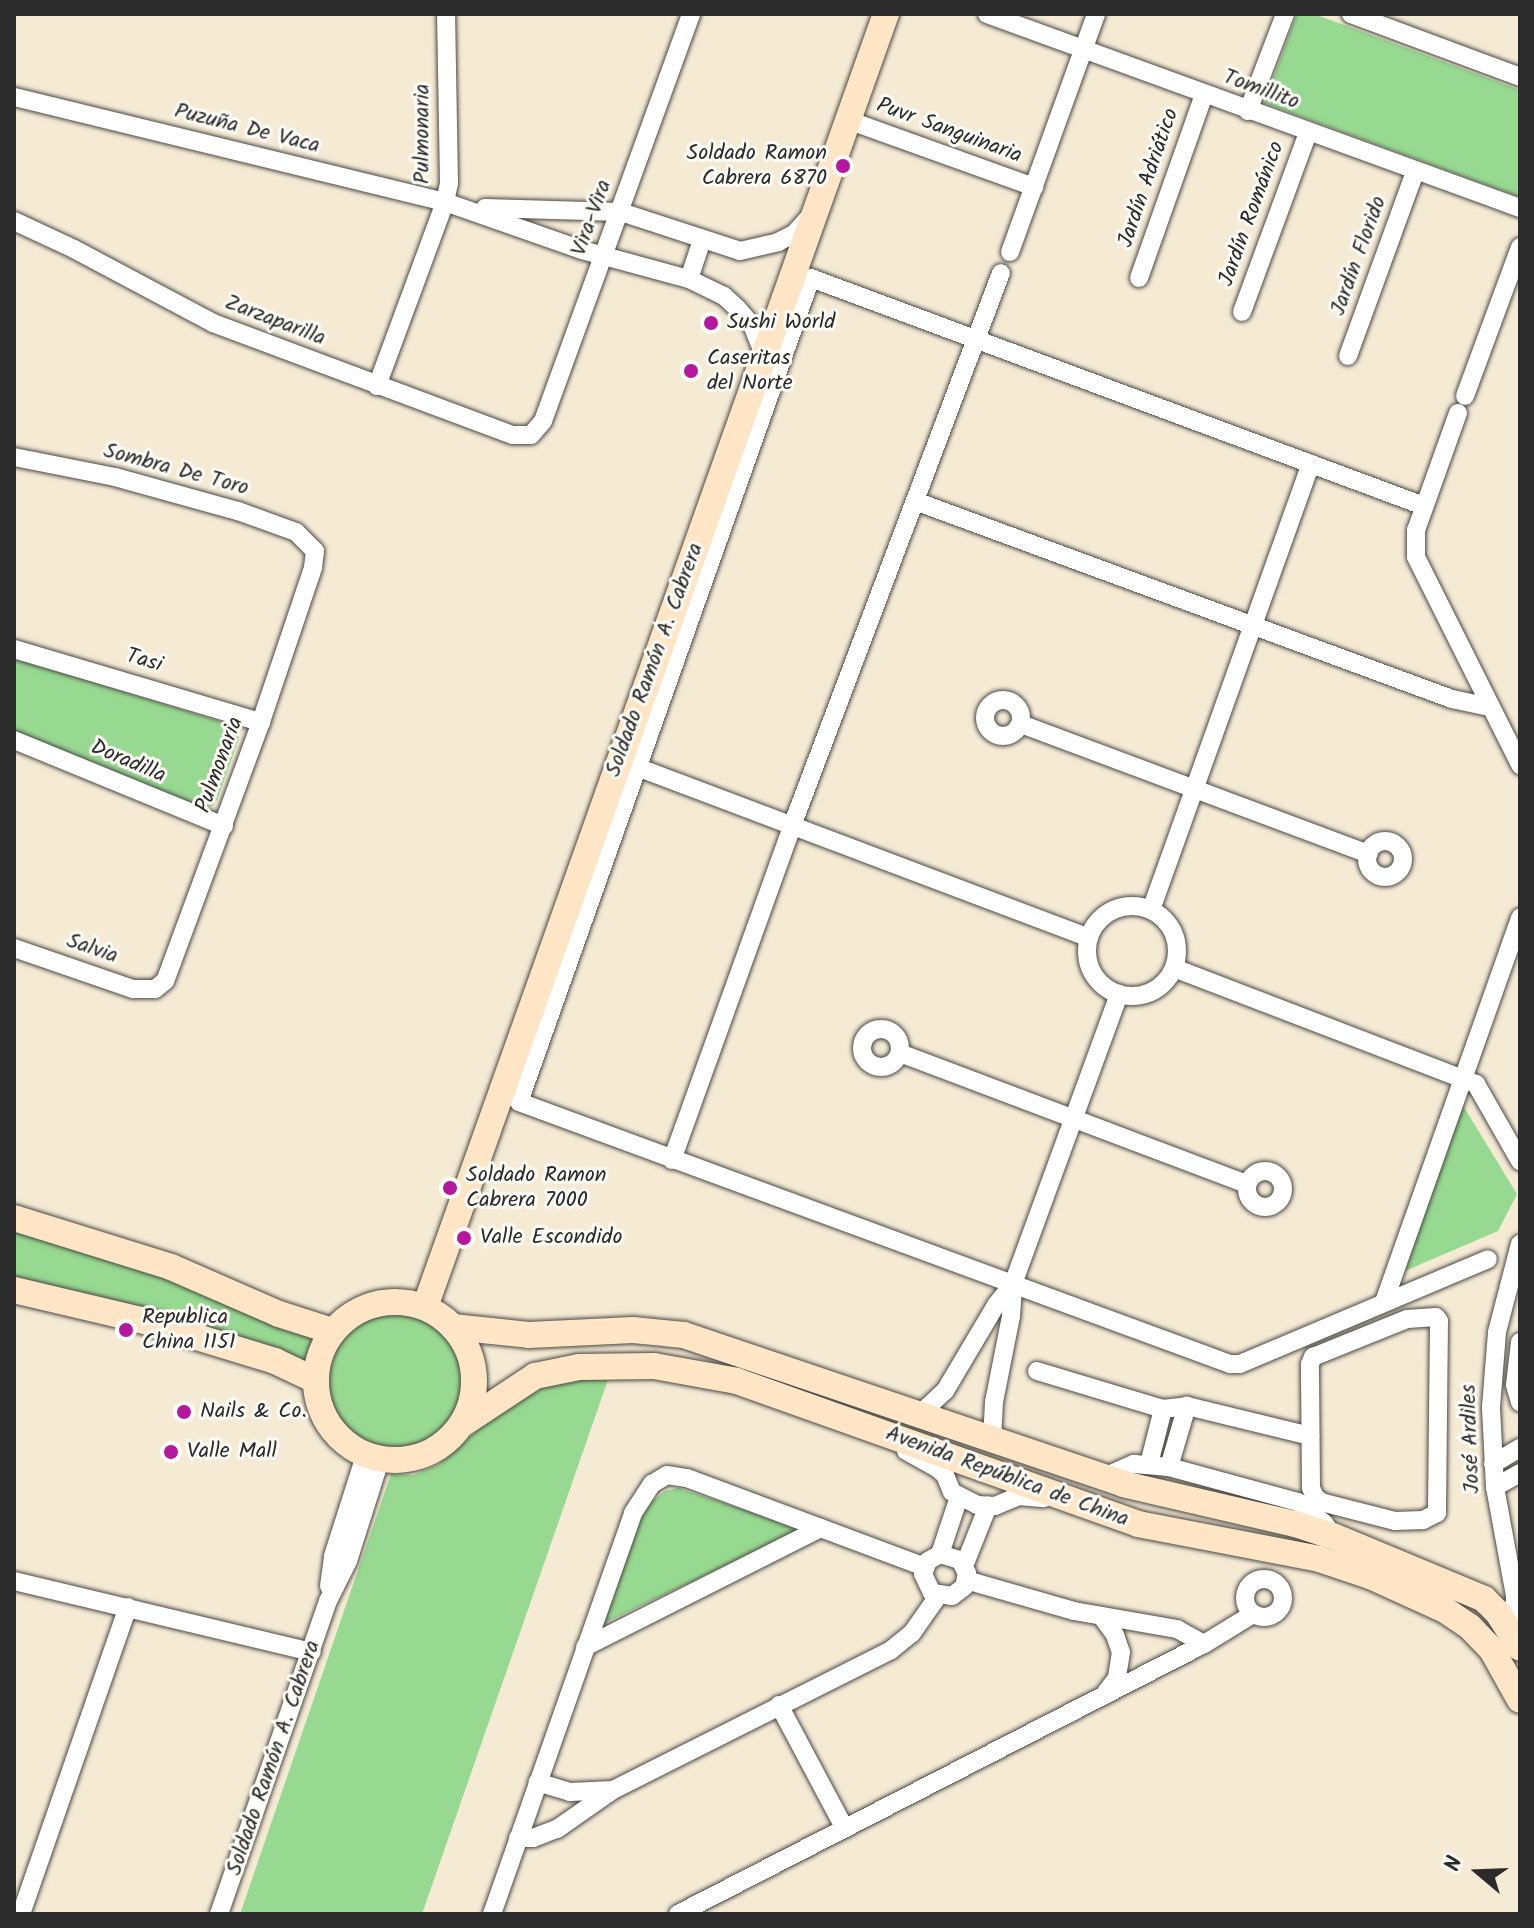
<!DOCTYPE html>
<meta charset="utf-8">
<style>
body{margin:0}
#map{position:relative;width:1534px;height:1928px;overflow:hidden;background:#f5ebd5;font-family:Kalam,sans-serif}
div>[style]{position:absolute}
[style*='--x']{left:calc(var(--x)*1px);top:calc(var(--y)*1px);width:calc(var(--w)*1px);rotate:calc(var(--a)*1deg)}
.green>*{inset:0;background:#97d990}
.round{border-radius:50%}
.roads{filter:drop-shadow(0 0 2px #494844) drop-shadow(0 0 2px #494844)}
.street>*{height:18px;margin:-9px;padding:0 9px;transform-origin:9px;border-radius:9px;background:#fff}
.street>.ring{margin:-9px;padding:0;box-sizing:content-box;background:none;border:18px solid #fff;border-radius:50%}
.secondary>*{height:26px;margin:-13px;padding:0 13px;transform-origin:13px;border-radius:13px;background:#fde5c5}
.secondary>.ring{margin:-13px;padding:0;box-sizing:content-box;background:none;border:26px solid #fde5c5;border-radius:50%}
.dots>*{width:22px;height:22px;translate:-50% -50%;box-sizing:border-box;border:4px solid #fdfcf7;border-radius:50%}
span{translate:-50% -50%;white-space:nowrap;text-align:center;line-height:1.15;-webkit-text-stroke:6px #fdfcf7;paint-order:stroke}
.street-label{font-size:22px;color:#2b2b2b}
.poi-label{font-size:22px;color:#2b2b2b}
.right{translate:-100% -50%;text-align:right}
.left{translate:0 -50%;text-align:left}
.frame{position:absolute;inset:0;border:16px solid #2b2b2b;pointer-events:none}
.north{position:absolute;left:1438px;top:1832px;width:80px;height:80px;-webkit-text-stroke:6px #fdfcf7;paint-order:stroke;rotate:289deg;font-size:22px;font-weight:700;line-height:32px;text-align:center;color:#2b2b2b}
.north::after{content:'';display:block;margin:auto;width:28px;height:36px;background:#2b2b2b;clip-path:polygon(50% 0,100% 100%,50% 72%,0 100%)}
</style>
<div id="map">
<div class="green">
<i style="clip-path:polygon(1297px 14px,1314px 14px,1520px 90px,1520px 197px,1264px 103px)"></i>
<i style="clip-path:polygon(14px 658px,228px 724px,239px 738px,217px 800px,211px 807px,190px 805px,14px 733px)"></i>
<i style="clip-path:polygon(1462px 1104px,1517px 1194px,1498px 1231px,1405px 1271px)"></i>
<i style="clip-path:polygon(14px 1226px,172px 1280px,306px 1335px,311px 1339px,311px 1352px,305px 1360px,295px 1361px,14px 1286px)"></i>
<i class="round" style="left:323px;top:1303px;width:144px;height:144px"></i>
<i style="clip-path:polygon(610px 1374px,422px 1914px,240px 1914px,391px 1474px,413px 1475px,438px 1465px,490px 1419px,546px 1386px)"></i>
<i style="clip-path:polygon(678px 1488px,791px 1525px,794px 1533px,600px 1625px,643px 1509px,665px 1491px)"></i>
</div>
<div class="roads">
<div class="street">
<i style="--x:987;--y:14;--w:567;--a:20"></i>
<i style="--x:1351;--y:14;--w:180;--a:20.4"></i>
<i style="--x:14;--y:97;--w:444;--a:13.7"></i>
<i style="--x:445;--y:202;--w:145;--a:19.3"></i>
<i style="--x:582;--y:250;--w:111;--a:15.2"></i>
<i style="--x:689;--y:279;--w:39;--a:26"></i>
<i style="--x:724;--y:296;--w:18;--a:43"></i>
<i style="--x:737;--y:308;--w:23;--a:49"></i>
<i style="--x:752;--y:325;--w:32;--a:68"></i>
<i style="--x:1248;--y:111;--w:104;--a:-69.1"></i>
<i style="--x:848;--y:120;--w:198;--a:19.8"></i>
<i style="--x:485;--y:208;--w:136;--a:1.7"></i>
<i style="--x:621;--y:212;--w:125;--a:18.1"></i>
<i style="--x:740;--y:251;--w:39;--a:-13"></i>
<i style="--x:778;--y:242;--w:18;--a:-27"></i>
<i style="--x:794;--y:234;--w:24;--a:-48"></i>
<i style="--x:14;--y:221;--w:66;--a:25"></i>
<i style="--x:74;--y:249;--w:157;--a:28"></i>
<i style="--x:213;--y:323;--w:320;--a:20.5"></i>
<i style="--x:513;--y:435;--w:18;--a:0"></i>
<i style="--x:531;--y:435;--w:18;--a:-49"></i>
<i style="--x:543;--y:421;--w:433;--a:-70"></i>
<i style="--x:1010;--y:252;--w:253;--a:-70.1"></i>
<i style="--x:1139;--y:278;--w:195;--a:-70.5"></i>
<i style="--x:689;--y:279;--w:41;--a:-71.6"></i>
<i style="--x:1242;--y:312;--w:191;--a:-69.8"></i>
<i style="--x:1348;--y:356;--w:196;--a:-70"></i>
<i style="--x:377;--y:386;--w:196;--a:-69.7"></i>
<i style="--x:445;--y:202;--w:19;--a:-78"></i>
<i style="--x:449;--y:183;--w:169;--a:-91"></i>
<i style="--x:1465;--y:396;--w:159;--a:-69.7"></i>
<i style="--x:1458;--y:413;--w:124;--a:109.7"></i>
<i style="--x:1416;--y:530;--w:27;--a:90"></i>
<i style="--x:1416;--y:557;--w:233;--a:63.4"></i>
<i style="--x:14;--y:457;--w:103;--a:11.2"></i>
<i style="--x:115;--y:477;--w:128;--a:15.5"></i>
<i style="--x:238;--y:511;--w:62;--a:19.9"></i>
<i style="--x:296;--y:532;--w:27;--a:45"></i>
<i style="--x:315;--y:551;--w:17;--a:97"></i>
<i style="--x:313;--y:568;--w:163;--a:108.7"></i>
<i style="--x:261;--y:722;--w:276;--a:110.3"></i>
<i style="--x:165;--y:981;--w:13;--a:141"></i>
<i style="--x:155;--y:989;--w:22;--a:180"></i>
<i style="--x:133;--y:989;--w:126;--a:-161"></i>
<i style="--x:915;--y:501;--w:572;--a:20.24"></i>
<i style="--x:1452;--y:699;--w:38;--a:12"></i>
<i style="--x:1424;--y:506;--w:654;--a:-159.6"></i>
<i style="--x:811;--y:278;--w:874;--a:109.51"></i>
<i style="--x:519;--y:1102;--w:758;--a:20.23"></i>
<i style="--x:1230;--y:1364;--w:10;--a:0"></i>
<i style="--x:1240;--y:1364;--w:269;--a:-22.9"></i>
<i style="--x:14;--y:649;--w:258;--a:16.5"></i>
<i class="ring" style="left:985px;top:700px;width:18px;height:18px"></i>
<i style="--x:1021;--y:724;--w:371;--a:20.5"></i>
<i style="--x:14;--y:740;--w:227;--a:22.3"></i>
<i style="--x:637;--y:767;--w:483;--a:20.7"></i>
<i class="ring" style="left:1367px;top:841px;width:18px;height:18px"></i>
<i class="ring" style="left:1087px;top:906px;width:72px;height:72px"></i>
<i style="--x:1151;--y:910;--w:474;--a:-70.3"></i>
<i style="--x:1174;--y:968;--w:324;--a:21"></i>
<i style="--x:1476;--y:1084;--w:89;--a:60.3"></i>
<i class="ring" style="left:862px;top:1029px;width:20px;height:20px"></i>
<i style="--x:900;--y:1053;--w:371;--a:20.7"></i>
<i style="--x:672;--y:1160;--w:355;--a:-70.2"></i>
<i style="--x:792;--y:826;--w:591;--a:-69.3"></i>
<i class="ring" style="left:1247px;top:1171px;width:18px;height:18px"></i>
<i style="--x:1384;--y:1302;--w:408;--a:-70.5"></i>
<i style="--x:1436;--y:1317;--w:5;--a:53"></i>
<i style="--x:1439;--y:1321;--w:192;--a:90.6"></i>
<i style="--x:1437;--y:1513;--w:16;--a:153"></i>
<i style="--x:1423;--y:1520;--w:28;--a:178"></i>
<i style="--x:1395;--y:1521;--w:76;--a:-165.6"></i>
<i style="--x:1321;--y:1502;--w:8;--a:-140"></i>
<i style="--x:1315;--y:1497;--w:10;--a:-114"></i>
<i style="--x:1311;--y:1488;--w:124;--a:-90.5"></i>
<i style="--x:1310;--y:1364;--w:8;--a:-67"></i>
<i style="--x:1313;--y:1357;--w:101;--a:-22"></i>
<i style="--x:1407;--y:1319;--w:29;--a:-4"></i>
<i style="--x:1520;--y:1342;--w:43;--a:96.6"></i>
<i style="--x:1515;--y:1385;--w:18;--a:74"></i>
<i style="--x:1037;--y:1371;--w:132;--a:16.8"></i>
<i style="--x:1163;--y:1409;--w:24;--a:-7"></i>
<i style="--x:1187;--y:1406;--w:127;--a:13.7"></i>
<i style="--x:920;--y:1414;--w:34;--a:-43"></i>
<i style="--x:945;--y:1391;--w:100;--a:-59.3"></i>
<i style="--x:996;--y:1305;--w:27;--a:-51"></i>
<i style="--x:992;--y:1440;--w:38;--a:-87"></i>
<i style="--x:994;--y:1402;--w:88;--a:-78.8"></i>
<i style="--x:1011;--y:1316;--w:32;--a:-86"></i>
<i style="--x:1013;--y:1284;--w:309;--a:-69.9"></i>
<i style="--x:906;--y:1451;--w:35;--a:29"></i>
<i style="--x:937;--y:1468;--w:11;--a:41"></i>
<i style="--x:945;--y:1475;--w:18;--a:68"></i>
<i style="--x:952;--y:1492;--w:28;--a:27"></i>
<i style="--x:977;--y:1505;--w:18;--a:3"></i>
<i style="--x:995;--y:1506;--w:26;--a:-23"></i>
<i style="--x:1019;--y:1496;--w:25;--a:5"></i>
<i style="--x:1149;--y:1464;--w:57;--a:-75.7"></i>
<i style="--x:1493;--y:1464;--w:31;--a:-31"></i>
<i style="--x:1169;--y:1467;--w:64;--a:-73.6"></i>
<i style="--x:1102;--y:1478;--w:35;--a:-24"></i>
<i style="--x:1134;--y:1464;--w:35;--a:5"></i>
<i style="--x:1169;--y:1467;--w:134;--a:15.2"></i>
<i style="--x:1298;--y:1502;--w:33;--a:39"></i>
<i style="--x:1324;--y:1523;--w:16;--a:55"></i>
<i style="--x:1495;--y:1487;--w:29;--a:-29"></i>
<i style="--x:940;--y:1554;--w:21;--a:17"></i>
<i style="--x:960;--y:1560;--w:15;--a:62"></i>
<i style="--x:967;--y:1573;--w:14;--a:102"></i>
<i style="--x:964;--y:1587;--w:15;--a:143"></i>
<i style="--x:952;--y:1596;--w:20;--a:-171"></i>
<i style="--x:932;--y:1593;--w:21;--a:-115"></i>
<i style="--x:923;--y:1574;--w:14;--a:-69"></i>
<i style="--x:928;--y:1561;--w:14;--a:-30"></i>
<i style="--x:940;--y:1554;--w:60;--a:-71.6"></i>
<i style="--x:964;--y:1566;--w:65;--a:-68.2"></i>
<i class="ring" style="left:1245px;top:1579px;width:20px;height:20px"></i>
<i style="--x:966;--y:1580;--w:112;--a:16"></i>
<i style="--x:1074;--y:1611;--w:105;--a:9.9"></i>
<i style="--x:1177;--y:1629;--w:31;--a:29"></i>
<i style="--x:14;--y:1581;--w:306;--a:13.4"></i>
<i style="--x:329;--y:1586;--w:30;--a:-82"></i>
<i style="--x:333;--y:1556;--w:105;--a:-72.3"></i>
<i style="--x:1102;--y:1617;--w:22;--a:54"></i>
<i style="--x:1115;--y:1635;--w:18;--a:71"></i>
<i style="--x:1121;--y:1652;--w:26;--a:99"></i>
<i style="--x:1117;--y:1678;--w:18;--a:128"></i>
<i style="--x:1512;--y:1633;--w:37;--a:-85"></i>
<i style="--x:1515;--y:1596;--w:111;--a:-100.4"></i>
<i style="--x:1495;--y:1487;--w:80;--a:-92.9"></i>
<i style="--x:1491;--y:1407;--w:75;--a:-85.4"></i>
<i style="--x:1497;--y:1332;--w:91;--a:-75.4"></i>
<i style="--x:585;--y:1647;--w:264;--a:-26.8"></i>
<i style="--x:779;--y:1705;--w:138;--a:62"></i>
<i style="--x:613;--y:1790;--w:311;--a:-26.7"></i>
<i style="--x:891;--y:1650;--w:27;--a:-39"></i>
<i style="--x:912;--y:1633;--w:45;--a:-54.9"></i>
<i style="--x:518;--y:1838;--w:15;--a:0"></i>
<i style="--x:533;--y:1838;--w:26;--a:-21"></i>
<i style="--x:557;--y:1829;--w:68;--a:-34.9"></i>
<i style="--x:613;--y:1790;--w:43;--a:177.3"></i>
<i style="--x:570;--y:1792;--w:34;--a:-163"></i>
<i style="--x:21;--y:1914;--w:325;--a:-70.8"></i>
<i style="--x:219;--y:1914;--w:331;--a:-70.8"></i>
<i style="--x:328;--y:1601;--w:45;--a:-63.4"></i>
<i style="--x:348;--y:1561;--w:106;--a:-72.4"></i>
<i style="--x:492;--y:1914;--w:425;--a:-70.6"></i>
<i style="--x:633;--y:1513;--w:35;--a:-57"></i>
<i style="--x:652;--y:1484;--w:17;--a:-31"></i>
<i style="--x:667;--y:1475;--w:20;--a:9"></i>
<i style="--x:687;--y:1478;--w:254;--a:20.5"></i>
<i style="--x:678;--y:1914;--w:591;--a:-27.17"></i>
<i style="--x:1204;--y:1644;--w:57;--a:-31.5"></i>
</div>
<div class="secondary">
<i style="--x:14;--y:1218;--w:164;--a:17.3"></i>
<i style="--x:171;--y:1267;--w:118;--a:23.5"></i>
<i style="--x:279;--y:1314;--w:56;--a:17.8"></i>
<i style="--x:14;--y:1290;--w:130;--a:13.3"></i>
<i style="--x:141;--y:1320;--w:140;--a:17"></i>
<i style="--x:275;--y:1361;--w:44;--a:25.4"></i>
<i class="ring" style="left:316px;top:1302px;width:132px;height:132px"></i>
<i style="--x:425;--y:1307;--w:1373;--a:-70.38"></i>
<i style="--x:453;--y:1327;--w:76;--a:6"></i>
<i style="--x:529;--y:1335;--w:104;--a:-2.8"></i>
<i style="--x:633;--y:1330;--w:51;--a:5.6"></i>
<i style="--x:684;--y:1335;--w:464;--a:18.7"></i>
<i style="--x:1123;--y:1484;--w:177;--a:13.1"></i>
<i style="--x:1295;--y:1524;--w:40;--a:18"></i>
<i style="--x:1333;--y:1536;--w:164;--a:22.6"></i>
<i style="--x:1484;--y:1599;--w:20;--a:45"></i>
<i style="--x:1498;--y:1613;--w:41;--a:57.8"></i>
<i style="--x:461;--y:1425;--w:89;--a:-33.5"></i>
<i style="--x:535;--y:1376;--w:45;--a:-11.6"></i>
<i style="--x:579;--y:1367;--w:75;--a:-0.8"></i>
<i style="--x:654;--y:1366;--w:84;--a:10.2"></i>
<i style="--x:737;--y:1381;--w:426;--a:19.6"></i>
<i style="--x:1138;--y:1524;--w:184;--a:10.9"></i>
<i style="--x:1319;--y:1559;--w:54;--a:18.4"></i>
<i style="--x:1370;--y:1576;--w:82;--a:24.4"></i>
<i style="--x:1445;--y:1610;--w:30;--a:34"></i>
<i style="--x:1470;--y:1627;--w:32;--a:46"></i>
<i style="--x:1492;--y:1650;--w:57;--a:60.8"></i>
</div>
</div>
<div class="dots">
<i style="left:843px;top:166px;background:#b5179e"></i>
<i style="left:711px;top:323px;background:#b5179e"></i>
<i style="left:691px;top:371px;background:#b5179e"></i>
<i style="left:450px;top:1188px;background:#b5179e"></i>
<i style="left:464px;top:1238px;background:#b5179e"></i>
<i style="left:126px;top:1330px;background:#b5179e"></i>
<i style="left:184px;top:1412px;background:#b5179e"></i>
<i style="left:171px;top:1452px;background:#b5179e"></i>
</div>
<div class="street-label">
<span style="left:1261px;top:90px;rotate:20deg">Tomillito</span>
<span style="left:247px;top:129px;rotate:14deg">Puzuña De Vaca</span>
<span style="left:949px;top:131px;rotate:20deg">Puvr Sanguinaria</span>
<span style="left:423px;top:134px;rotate:-90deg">Pulmonaria</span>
<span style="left:1149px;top:178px;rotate:-71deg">Jardín Adriático</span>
<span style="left:1252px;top:214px;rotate:-70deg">Jardín Románico</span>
<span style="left:592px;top:218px;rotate:-70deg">Vira-Vira</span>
<span style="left:1359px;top:256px;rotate:-70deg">Jardín Florido</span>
<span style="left:275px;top:321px;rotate:21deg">Zarzaparilla</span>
<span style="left:176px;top:470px;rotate:15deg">Sombra De Toro</span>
<span style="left:655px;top:660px;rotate:-70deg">Soldado Ramón A. Cabrera</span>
<span style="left:144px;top:661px;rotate:16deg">Tasi</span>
<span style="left:128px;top:762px;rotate:23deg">Doradilla</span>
<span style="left:220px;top:765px;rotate:-70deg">Pulmonaria</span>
<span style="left:92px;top:949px;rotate:19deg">Salvia</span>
<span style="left:1471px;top:1439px;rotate:-92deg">José Ardiles</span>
<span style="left:1007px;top:1477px;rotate:20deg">Avenida República de China</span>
<span style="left:274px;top:1758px;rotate:-71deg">Soldado Ramón A. Cabrera</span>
</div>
<div class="poi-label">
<span class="right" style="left:827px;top:166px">Soldado Ramon<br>Cabrera 6870</span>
<span class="left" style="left:727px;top:323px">Sushi World</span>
<span class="left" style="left:707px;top:371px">Caseritas<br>del Norte</span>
<span class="left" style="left:466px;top:1188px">Soldado Ramon<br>Cabrera 7000</span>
<span class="left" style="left:480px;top:1238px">Valle Escondido</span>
<span class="left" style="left:142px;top:1330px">Republica<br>China 1151</span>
<span class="left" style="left:200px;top:1412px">Nails &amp; Co.</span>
<span class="left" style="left:187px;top:1452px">Valle Mall</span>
</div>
<div class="frame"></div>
<div class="north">N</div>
</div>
